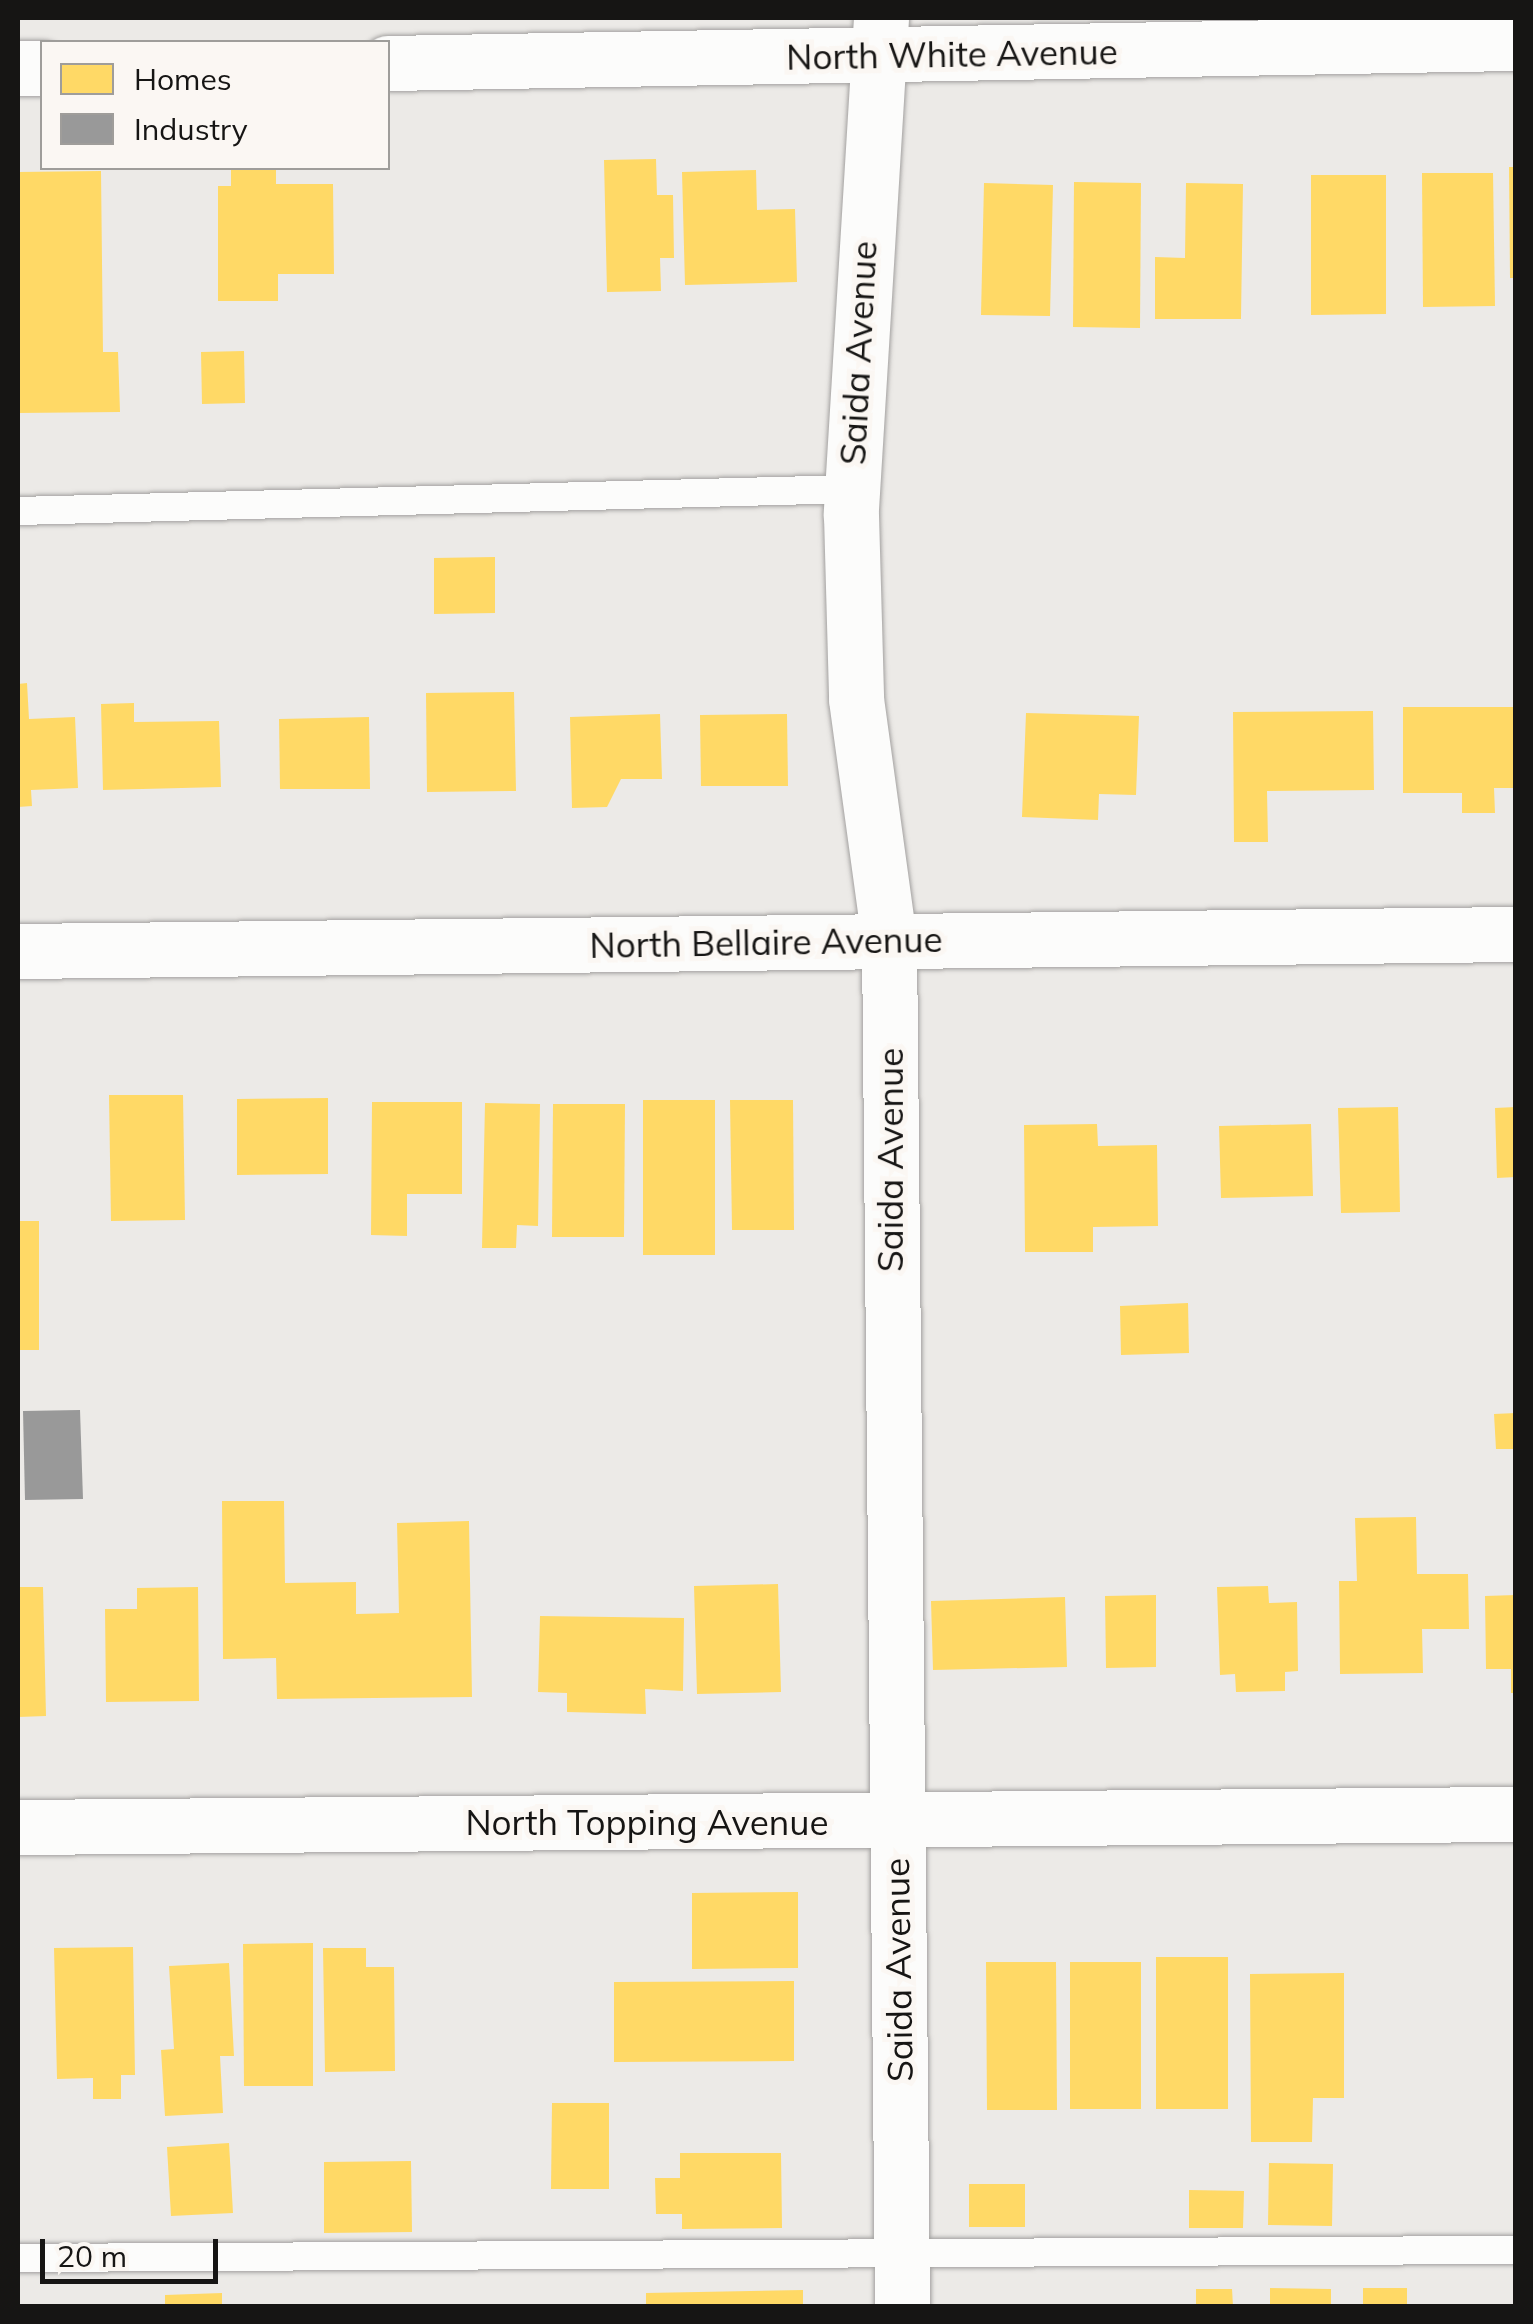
<!DOCTYPE html>
<style>
body{margin:0}
#map{position:relative;width:1533px;height:2324px;overflow:hidden;background:#eceae7;font-family:Mulish,sans-serif}
div>[style]{position:absolute}
[style*='--x']{left:calc(var(--x)*1px);top:calc(var(--y)*1px);width:calc(var(--w)*1px);rotate:calc(var(--a)*1deg)}
.homes>*{inset:0;background:#ffd966}
.industry>*{inset:0;background:#999}
.roads{filter:drop-shadow(0 0 2px #a3a1a0) drop-shadow(0 0 2px #a3a1a0)}
.service>*{height:28px;margin:-14px;padding:0 14px;transform-origin:14px;border-radius:14px;background:#fcfcfb}
.minor>*{height:55px;margin:-27.5px;padding:0 27.5px;transform-origin:27.5px;border-radius:27.5px;background:#fcfcfb}
span{translate:-50% -50%;white-space:nowrap;text-align:center;line-height:1.15;-webkit-text-stroke:10px #fbf7f3;paint-order:stroke}
.street-label{font-size:35px;color:#161514}
.frame{position:absolute;inset:0;border:20px solid #161514;pointer-events:none}
.legend{position:absolute;left:40px;top:40px;width:350px;height:130px;box-sizing:border-box;background:#fbf7f3;border:2px solid #9f9d9a;margin:0;padding:12px 18px;list-style:none;font-size:30px;color:#161514}
.legend li{display:flex;align-items:center;gap:20px;height:50px}
.legend b{width:50px;border:2px solid #9f9d9a}
.scale{position:absolute;left:40px;top:2239px;width:178px;height:45px;box-sizing:border-box;border:5px solid #161514;border-top:0;padding-left:12px;font-size:30px;line-height:35px;white-space:nowrap;color:#161514;-webkit-text-stroke:8px #fbf7f3;paint-order:stroke}
</style>
<div id="map">
<div class="homes">
<i style="clip-path:polygon(656px 159px,657px 195px,673px 195px,674px 258px,660px 258px,661px 291px,607px 292px,604px 160px)"></i>
<i style="clip-path:polygon(1509px 167px,1516px 167px,1516px 278px,1510px 278px)"></i>
<i style="clip-path:polygon(231px 169px,276px 169px,276px 184px,333px 184px,334px 274px,278px 274px,278px 301px,218px 301px,218px 186px,231px 186px)"></i>
<i style="clip-path:polygon(756px 170px,757px 210px,795px 209px,797px 282px,685px 285px,682px 172px)"></i>
<i style="clip-path:polygon(101px 171px,103px 352px,118px 352px,120px 412px,18px 413px,18px 172px)"></i>
<i style="clip-path:polygon(1422px 173px,1493px 173px,1495px 306px,1423px 307px)"></i>
<i style="clip-path:polygon(1311px 175px,1386px 175px,1386px 314px,1311px 315px)"></i>
<i style="clip-path:polygon(1074px 182px,1141px 183px,1140px 328px,1073px 327px)"></i>
<i style="clip-path:polygon(984px 183px,1053px 185px,1050px 316px,981px 315px)"></i>
<i style="clip-path:polygon(1186px 183px,1243px 184px,1241px 319px,1155px 319px,1155px 257px,1185px 258px)"></i>
<i style="clip-path:polygon(244px 351px,245px 403px,202px 404px,201px 352px)"></i>
<i style="clip-path:polygon(495px 557px,495px 613px,434px 614px,434px 558px)"></i>
<i style="clip-path:polygon(27px 683px,29px 719px,75px 717px,78px 788px,31px 790px,32px 806px,18px 807px,18px 684px)"></i>
<i style="clip-path:polygon(514px 692px,516px 791px,427px 792px,426px 693px)"></i>
<i style="clip-path:polygon(134px 703px,134px 722px,219px 721px,221px 787px,103px 790px,101px 704px)"></i>
<i style="clip-path:polygon(1403px 707px,1516px 707px,1516px 788px,1494px 788px,1495px 813px,1462px 813px,1462px 793px,1403px 793px)"></i>
<i style="clip-path:polygon(1373px 711px,1374px 790px,1267px 791px,1268px 842px,1234px 842px,1233px 712px)"></i>
<i style="clip-path:polygon(1026px 713px,1139px 716px,1136px 795px,1099px 794px,1098px 820px,1022px 817px)"></i>
<i style="clip-path:polygon(660px 714px,662px 779px,621px 779px,607px 807px,572px 808px,570px 717px)"></i>
<i style="clip-path:polygon(787px 714px,788px 786px,701px 786px,700px 715px)"></i>
<i style="clip-path:polygon(369px 717px,370px 789px,280px 789px,279px 719px)"></i>
<i style="clip-path:polygon(109px 1095px,183px 1095px,185px 1220px,111px 1221px)"></i>
<i style="clip-path:polygon(328px 1098px,328px 1174px,237px 1175px,237px 1099px)"></i>
<i style="clip-path:polygon(643px 1100px,715px 1100px,715px 1255px,643px 1255px)"></i>
<i style="clip-path:polygon(730px 1100px,793px 1100px,794px 1230px,732px 1230px)"></i>
<i style="clip-path:polygon(372px 1102px,462px 1102px,462px 1194px,407px 1194px,407px 1236px,371px 1235px)"></i>
<i style="clip-path:polygon(485px 1103px,540px 1104px,538px 1226px,517px 1225px,516px 1248px,482px 1248px)"></i>
<i style="clip-path:polygon(553px 1104px,625px 1104px,624px 1237px,552px 1237px)"></i>
<i style="clip-path:polygon(1398px 1107px,1400px 1212px,1341px 1213px,1338px 1108px)"></i>
<i style="clip-path:polygon(1516px 1107px,1516px 1177px,1497px 1178px,1495px 1108px)"></i>
<i style="clip-path:polygon(1097px 1124px,1098px 1146px,1157px 1145px,1158px 1226px,1093px 1227px,1093px 1252px,1025px 1252px,1024px 1125px)"></i>
<i style="clip-path:polygon(1311px 1124px,1313px 1196px,1221px 1198px,1219px 1126px)"></i>
<i style="clip-path:polygon(18px 1221px,39px 1221px,39px 1350px,18px 1350px)"></i>
<i style="clip-path:polygon(1188px 1303px,1189px 1353px,1121px 1355px,1120px 1306px)"></i>
<i style="clip-path:polygon(1516px 1413px,1516px 1449px,1496px 1449px,1494px 1414px)"></i>
<i style="clip-path:polygon(222px 1501px,284px 1501px,285px 1583px,356px 1582px,356px 1614px,399px 1613px,397px 1523px,469px 1521px,472px 1697px,277px 1699px,276px 1658px,223px 1659px)"></i>
<i style="clip-path:polygon(1416px 1517px,1417px 1574px,1468px 1574px,1469px 1629px,1422px 1629px,1423px 1673px,1340px 1674px,1339px 1581px,1357px 1581px,1355px 1518px)"></i>
<i style="clip-path:polygon(778px 1584px,781px 1692px,697px 1694px,694px 1586px)"></i>
<i style="clip-path:polygon(1268px 1586px,1269px 1603px,1297px 1602px,1298px 1671px,1285px 1672px,1285px 1691px,1236px 1692px,1235px 1674px,1220px 1675px,1217px 1587px)"></i>
<i style="clip-path:polygon(18px 1587px,43px 1587px,46px 1716px,18px 1717px)"></i>
<i style="clip-path:polygon(198px 1587px,199px 1701px,106px 1702px,105px 1609px,137px 1609px,137px 1588px)"></i>
<i style="clip-path:polygon(1156px 1595px,1156px 1667px,1106px 1668px,1105px 1596px)"></i>
<i style="clip-path:polygon(1516px 1595px,1516px 1693px,1511px 1693px,1511px 1669px,1486px 1669px,1485px 1596px)"></i>
<i style="clip-path:polygon(1065px 1597px,1067px 1667px,933px 1670px,931px 1601px)"></i>
<i style="clip-path:polygon(540px 1616px,684px 1618px,683px 1691px,645px 1689px,646px 1714px,567px 1712px,567px 1693px,538px 1692px)"></i>
<i style="clip-path:polygon(798px 1892px,798px 1968px,692px 1969px,692px 1893px)"></i>
<i style="clip-path:polygon(313px 1943px,313px 2086px,244px 2086px,243px 1944px)"></i>
<i style="clip-path:polygon(133px 1947px,135px 2075px,121px 2075px,121px 2099px,93px 2099px,93px 2078px,57px 2079px,54px 1948px)"></i>
<i style="clip-path:polygon(323px 1948px,366px 1948px,366px 1967px,394px 1967px,395px 2071px,325px 2072px)"></i>
<i style="clip-path:polygon(1156px 1957px,1228px 1957px,1228px 2109px,1156px 2109px)"></i>
<i style="clip-path:polygon(986px 1962px,1056px 1962px,1057px 2110px,987px 2110px)"></i>
<i style="clip-path:polygon(1070px 1962px,1141px 1962px,1141px 2109px,1070px 2109px)"></i>
<i style="clip-path:polygon(229px 1963px,234px 2056px,220px 2056px,223px 2113px,165px 2116px,161px 2050px,174px 2049px,169px 1966px)"></i>
<i style="clip-path:polygon(1344px 1973px,1344px 2098px,1313px 2098px,1312px 2142px,1251px 2142px,1250px 1974px)"></i>
<i style="clip-path:polygon(794px 1981px,794px 2061px,614px 2062px,614px 1982px)"></i>
<i style="clip-path:polygon(552px 2103px,609px 2103px,609px 2189px,551px 2189px)"></i>
<i style="clip-path:polygon(229px 2143px,233px 2213px,171px 2216px,167px 2147px)"></i>
<i style="clip-path:polygon(680px 2153px,781px 2153px,782px 2228px,682px 2229px,682px 2214px,656px 2214px,655px 2178px,680px 2178px)"></i>
<i style="clip-path:polygon(411px 2161px,412px 2232px,324px 2233px,324px 2162px)"></i>
<i style="clip-path:polygon(1269px 2163px,1333px 2164px,1332px 2226px,1268px 2225px)"></i>
<i style="clip-path:polygon(969px 2184px,1025px 2184px,1025px 2227px,969px 2227px)"></i>
<i style="clip-path:polygon(1189px 2190px,1244px 2191px,1243px 2228px,1189px 2228px)"></i>
<i style="clip-path:polygon(1270px 2288px,1331px 2289px,1331px 2306px,1270px 2306px)"></i>
<i style="clip-path:polygon(1363px 2288px,1407px 2288px,1407px 2306px,1363px 2306px)"></i>
<i style="clip-path:polygon(1196px 2289px,1232px 2289px,1233px 2306px,1196px 2306px)"></i>
<i style="clip-path:polygon(803px 2290px,803px 2306px,646px 2306px,646px 2293px)"></i>
<i style="clip-path:polygon(222px 2293px,222px 2306px,165px 2306px,165px 2295px)"></i>
</div>
<div class="industry">
<i style="clip-path:polygon(80px 1410px,83px 1499px,25px 1500px,23px 1411px)"></i>
</div>
<div class="roads">
<div class="service">
<i style="--x:18;--y:511;--w:833;--a:-1.51"></i>
<i style="--x:18;--y:2258;--w:1498;--a:-0.31"></i>
</div>
<div class="minor">
<i style="--x:881;--y:18;--w:498;--a:93.5"></i>
<i style="--x:851;--y:515;--w:184;--a:88.4"></i>
<i style="--x:856;--y:699;--w:244;--a:82.2"></i>
<i style="--x:889;--y:941;--w:1365;--a:89.45"></i>
<i style="--x:388;--y:63;--w:1128;--a:-1.02"></i>
<i style="--x:18;--y:68;--w:24;--a:0"></i>
<i style="--x:18;--y:951;--w:1498;--a:-0.65"></i>
<i style="--x:18;--y:1827;--w:1498;--a:-0.5"></i>
</div>
</div>
<div class="street-label">
<span style="left:952px;top:54px;rotate:-1deg">North White Avenue</span>
<span style="left:858px;top:353px;rotate:-87deg">Saida Avenue</span>
<span style="left:766px;top:942px;rotate:-1deg">North Bellaire Avenue</span>
<span style="left:890px;top:1160px;rotate:-90deg">Saida Avenue</span>
<span style="left:647px;top:1822px">North Topping Avenue</span>
<span style="left:898px;top:1970px;rotate:-91deg">Saida Avenue</span>
</div>
<div class="frame"></div>
<ul class="legend">
<li><b style="height:28px;background:#ffd966"></b>Homes</li>
<li><b style="height:28px;background:#999"></b>Industry</li>
</ul>
<div class="scale">20 m</div>
</div>
